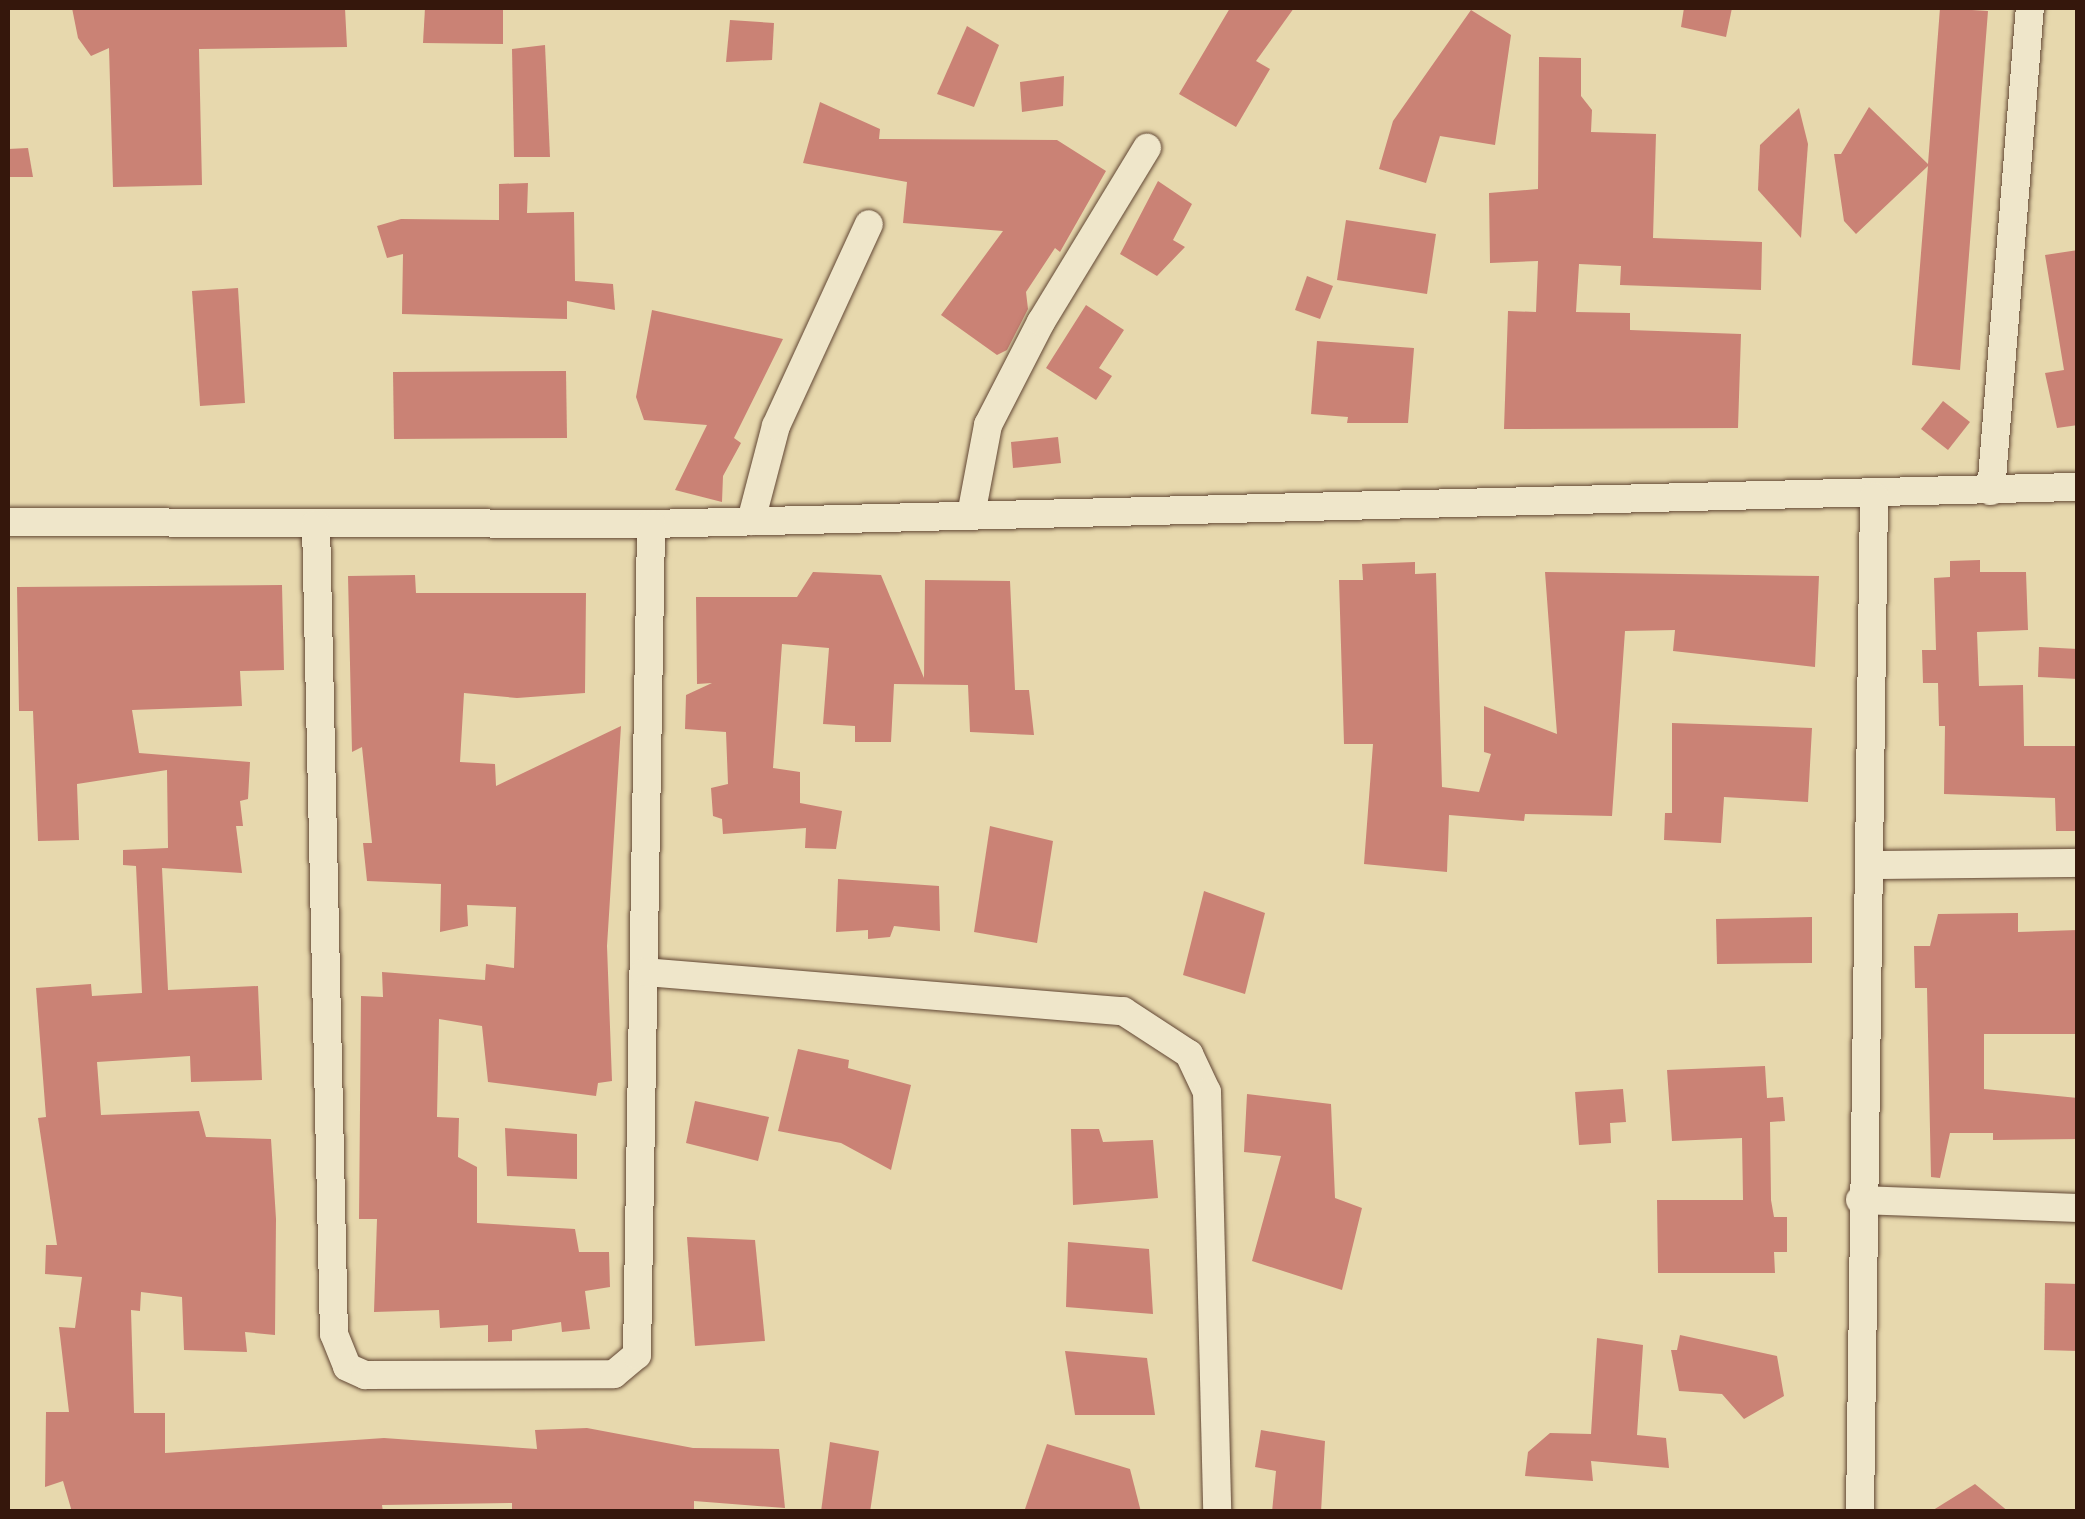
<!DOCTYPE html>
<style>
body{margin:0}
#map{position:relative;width:2085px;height:1519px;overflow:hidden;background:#e7d8ad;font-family:"IM FELL Great Primer",serif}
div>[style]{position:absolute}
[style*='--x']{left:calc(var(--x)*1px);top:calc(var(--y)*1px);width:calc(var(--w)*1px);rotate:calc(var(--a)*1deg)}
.building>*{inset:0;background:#ca8275}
.roads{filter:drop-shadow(0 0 2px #624734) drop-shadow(0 0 2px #624734)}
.street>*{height:28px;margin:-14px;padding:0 14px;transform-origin:14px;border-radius:14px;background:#efe6ca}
span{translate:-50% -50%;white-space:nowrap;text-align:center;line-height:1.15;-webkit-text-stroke:9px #efe6ca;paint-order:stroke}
.frame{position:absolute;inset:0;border:10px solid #35170c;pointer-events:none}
</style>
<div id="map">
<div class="building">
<i style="clip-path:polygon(72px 8px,345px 8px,347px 47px,199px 49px,202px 185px,113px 187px,109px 48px,91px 56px,78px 38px)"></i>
<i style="clip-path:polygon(425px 8px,503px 8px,503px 44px,423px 43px)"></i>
<i style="clip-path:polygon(1230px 8px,1294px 8px,1256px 61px,1270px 69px,1236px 127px,1179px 94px)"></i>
<i style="clip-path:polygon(1684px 8px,1732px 8px,1726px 37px,1681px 27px)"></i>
<i style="clip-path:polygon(1940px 8px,1988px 11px,1960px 370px,1912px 365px,1928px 166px,1856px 234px,1844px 221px,1834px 154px,1841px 154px,1869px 107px,1928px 164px)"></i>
<i style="clip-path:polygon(1471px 10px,1511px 35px,1495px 145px,1440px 136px,1426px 183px,1379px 169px,1393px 121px)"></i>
<i style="clip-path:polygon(730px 20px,774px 23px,772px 60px,726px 62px)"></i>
<i style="clip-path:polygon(967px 26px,999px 45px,974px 107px,937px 94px)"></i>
<i style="clip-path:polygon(545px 45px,550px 157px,514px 157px,512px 49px)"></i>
<i style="clip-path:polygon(1539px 57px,1581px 58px,1581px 96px,1592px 110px,1591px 132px,1656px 134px,1653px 238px,1762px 242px,1761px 290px,1620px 285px,1621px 266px,1579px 264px,1576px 312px,1630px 313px,1630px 330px,1741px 334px,1738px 428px,1504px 429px,1508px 311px,1536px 312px,1538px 261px,1490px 263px,1489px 193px,1538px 189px)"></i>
<i style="clip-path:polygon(1064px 76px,1063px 106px,1022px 112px,1020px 82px)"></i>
<i style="clip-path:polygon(820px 102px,880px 129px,879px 139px,1057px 140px,1106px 171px,1060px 252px,1055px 248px,1026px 292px,1028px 309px,1007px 350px,997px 355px,941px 315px,1003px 231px,903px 223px,907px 182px,803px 163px)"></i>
<i style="clip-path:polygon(1799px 108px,1808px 144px,1801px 238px,1758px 190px,1760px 145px)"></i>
<i style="clip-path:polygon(28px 148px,33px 177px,8px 177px,8px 149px)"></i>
<i style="clip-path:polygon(1158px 181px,1192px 204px,1173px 240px,1185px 247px,1157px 276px,1120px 254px)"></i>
<i style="clip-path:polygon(528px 183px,527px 213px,574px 212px,575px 281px,613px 284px,615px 310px,567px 301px,567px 319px,402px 314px,403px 254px,387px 258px,377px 226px,401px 219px,499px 220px,499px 184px)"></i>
<i style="clip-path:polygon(1346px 220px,1436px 234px,1427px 294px,1337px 280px)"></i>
<i style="clip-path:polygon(2078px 250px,2078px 425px,2057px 428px,2045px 373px,2064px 370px,2045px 255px)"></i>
<i style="clip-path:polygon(1307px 276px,1333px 286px,1320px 319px,1295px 310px)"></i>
<i style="clip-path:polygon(238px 288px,245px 403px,200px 406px,192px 291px)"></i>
<i style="clip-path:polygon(1086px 305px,1124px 330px,1099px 368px,1112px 376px,1096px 400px,1046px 368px)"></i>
<i style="clip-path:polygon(652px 310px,783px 339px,734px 438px,741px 443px,723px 476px,722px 502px,675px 490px,707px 425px,644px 420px,636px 397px)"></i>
<i style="clip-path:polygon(1317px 341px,1414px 348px,1408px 423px,1347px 423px,1348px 417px,1311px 414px)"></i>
<i style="clip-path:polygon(566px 371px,567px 438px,394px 439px,393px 372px)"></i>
<i style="clip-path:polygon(1943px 401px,1970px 422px,1948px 450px,1921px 429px)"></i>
<i style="clip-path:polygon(1058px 437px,1061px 463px,1013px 468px,1011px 442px)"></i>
<i style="clip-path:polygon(1980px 560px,1980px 572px,2026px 572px,2028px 630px,1977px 632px,1979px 686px,2023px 685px,2024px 746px,2078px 746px,2078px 831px,2056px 831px,2055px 798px,1944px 794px,1945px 726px,1939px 726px,1938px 683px,1923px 683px,1922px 650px,1936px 650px,1934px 578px,1950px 577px,1950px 561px)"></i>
<i style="clip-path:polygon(1415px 562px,1415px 574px,1436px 573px,1442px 787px,1479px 792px,1491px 754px,1484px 752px,1484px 706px,1557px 734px,1545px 572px,1819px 576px,1815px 667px,1673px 651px,1675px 630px,1625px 631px,1612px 816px,1525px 814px,1524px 821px,1449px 815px,1447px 872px,1364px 864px,1373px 744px,1344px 744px,1339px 580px,1363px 580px,1362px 564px)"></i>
<i style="clip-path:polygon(813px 572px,881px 575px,924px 678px,925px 580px,1010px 581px,1015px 690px,1029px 690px,1034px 735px,970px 732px,968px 685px,894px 684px,891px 742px,855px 742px,855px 726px,823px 724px,829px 648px,782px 644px,773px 768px,800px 772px,800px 803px,842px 811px,836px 849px,805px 848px,806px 828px,723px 834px,722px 819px,713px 816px,711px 788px,728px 784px,726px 732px,685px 729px,686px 695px,712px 683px,697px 684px,696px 597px,797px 597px)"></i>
<i style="clip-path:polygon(415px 575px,416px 593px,586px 593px,585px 693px,517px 698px,464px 693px,460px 762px,495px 764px,496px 786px,621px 726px,607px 946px,612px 1081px,598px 1083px,596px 1096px,488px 1082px,482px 1026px,439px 1019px,437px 1117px,459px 1118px,458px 1157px,477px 1167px,477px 1223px,575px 1229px,579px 1252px,609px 1252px,610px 1287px,585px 1291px,590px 1329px,562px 1332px,561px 1322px,512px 1330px,512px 1341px,488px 1342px,488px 1325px,440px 1328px,439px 1310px,374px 1312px,377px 1219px,359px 1219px,361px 996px,383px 997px,382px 972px,485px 980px,486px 964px,514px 968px,516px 907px,467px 905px,468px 926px,440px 932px,441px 884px,367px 881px,363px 843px,372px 843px,362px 747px,352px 752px,348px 576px)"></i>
<i style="clip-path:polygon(282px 585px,284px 670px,240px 671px,242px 706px,132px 710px,139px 753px,250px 762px,248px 799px,240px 801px,243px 826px,236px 826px,242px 873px,162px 868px,168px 990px,258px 986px,262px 1080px,191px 1082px,190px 1056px,97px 1062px,101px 1115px,199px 1111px,206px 1137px,271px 1139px,276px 1219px,275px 1335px,245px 1332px,247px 1352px,184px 1350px,182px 1297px,141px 1292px,140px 1311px,131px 1310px,134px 1413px,165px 1413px,165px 1453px,384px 1438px,537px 1449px,535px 1430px,587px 1428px,693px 1448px,779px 1449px,785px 1508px,694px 1501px,694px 1511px,657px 1512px,512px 1512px,512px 1503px,382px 1505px,383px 1512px,72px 1512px,63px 1481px,45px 1487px,46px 1412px,69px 1412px,59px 1327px,75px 1328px,82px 1277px,45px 1274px,46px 1245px,57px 1245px,38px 1118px,46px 1117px,36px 988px,91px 984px,92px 996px,142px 993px,136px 866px,123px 865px,123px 850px,168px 848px,167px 770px,77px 784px,79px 840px,38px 841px,33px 711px,19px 711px,17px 587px)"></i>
<i style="clip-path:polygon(2039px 647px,2078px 649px,2078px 679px,2038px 677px)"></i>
<i style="clip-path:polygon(1672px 723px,1812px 728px,1808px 802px,1724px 797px,1721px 843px,1664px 840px,1665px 813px,1672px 813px)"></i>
<i style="clip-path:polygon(990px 826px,1053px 841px,1037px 943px,974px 932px)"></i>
<i style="clip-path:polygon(838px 879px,939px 886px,940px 931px,894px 926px,890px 937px,868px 939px,868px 930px,836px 932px)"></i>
<i style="clip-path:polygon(1204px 891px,1265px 913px,1245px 994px,1183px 975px)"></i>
<i style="clip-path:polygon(2018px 913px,2018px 932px,2078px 930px,2078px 1034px,1984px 1034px,1984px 1089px,2078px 1098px,2078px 1139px,1993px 1140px,1993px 1133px,1950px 1133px,1940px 1178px,1931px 1177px,1927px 988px,1915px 988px,1914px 946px,1930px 946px,1938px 914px)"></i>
<i style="clip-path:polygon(1812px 917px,1812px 963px,1717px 964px,1716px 919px)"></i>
<i style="clip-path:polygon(798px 1049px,849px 1060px,848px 1068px,911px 1085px,891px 1170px,841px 1143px,778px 1131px)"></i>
<i style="clip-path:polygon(1765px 1066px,1767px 1098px,1783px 1097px,1785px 1121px,1770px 1122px,1771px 1200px,1774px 1217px,1787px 1217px,1787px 1252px,1774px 1252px,1775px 1273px,1658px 1273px,1657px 1200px,1743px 1200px,1742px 1138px,1672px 1141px,1667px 1070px)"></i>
<i style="clip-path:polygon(1623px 1089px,1626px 1122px,1610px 1123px,1611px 1143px,1579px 1145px,1575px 1092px)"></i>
<i style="clip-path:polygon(1247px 1094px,1331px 1104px,1335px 1198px,1362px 1208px,1342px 1290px,1252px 1261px,1281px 1156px,1244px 1152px)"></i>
<i style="clip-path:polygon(695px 1101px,769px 1117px,758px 1161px,686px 1143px)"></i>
<i style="clip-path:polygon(505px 1128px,577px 1134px,577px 1179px,507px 1176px)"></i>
<i style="clip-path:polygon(1071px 1129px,1099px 1129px,1103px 1142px,1153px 1140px,1158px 1198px,1073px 1205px)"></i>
<i style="clip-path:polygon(687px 1237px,755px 1240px,765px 1341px,695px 1346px)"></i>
<i style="clip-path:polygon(1068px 1242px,1149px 1249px,1153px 1314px,1066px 1307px)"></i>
<i style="clip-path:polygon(2045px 1283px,2078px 1284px,2078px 1351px,2044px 1350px)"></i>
<i style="clip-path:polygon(1680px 1335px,1777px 1356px,1784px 1396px,1744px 1419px,1722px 1394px,1679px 1391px,1671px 1350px,1677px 1350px)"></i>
<i style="clip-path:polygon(1597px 1338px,1643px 1345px,1637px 1435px,1666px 1438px,1669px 1468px,1591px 1461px,1593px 1481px,1525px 1476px,1528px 1452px,1550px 1433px,1591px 1434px)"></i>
<i style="clip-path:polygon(1065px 1351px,1147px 1358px,1155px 1415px,1075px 1415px)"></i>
<i style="clip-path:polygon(1261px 1430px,1325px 1441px,1321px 1512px,1272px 1512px,1276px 1471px,1255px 1467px)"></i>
<i style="clip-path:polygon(830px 1442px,879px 1451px,870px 1512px,821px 1512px)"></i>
<i style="clip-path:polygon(1047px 1444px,1130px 1469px,1141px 1512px,1024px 1512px)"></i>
<i style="clip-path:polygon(1975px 1484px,2009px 1512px,1930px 1512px)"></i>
</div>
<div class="roads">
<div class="street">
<i style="--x:1991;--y:491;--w:485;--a:-85.4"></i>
<i style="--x:971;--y:515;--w:92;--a:-79.3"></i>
<i style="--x:988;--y:425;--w:116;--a:-62.8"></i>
<i style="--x:1041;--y:322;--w:204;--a:-58.7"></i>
<i style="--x:751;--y:521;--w:98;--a:-75.3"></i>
<i style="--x:776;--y:426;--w:222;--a:-65.3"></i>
<i style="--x:8;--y:522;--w:643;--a:0.18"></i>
<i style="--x:651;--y:524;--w:1427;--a:-1.49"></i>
<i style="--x:316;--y:524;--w:810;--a:88.73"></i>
<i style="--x:334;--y:1334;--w:35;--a:68"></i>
<i style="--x:347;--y:1367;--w:20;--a:24"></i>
<i style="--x:365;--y:1375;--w:249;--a:-0.2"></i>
<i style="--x:614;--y:1374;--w:30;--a:-40"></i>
<i style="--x:637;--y:1355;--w:831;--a:-89.03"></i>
<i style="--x:1870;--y:865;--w:208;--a:-0.6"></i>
<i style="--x:645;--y:972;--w:480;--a:4.7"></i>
<i style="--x:1123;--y:1011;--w:79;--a:33.1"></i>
<i style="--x:1189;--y:1054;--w:42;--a:64.7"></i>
<i style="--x:1207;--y:1092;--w:420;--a:88.6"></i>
<i style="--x:1860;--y:1200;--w:218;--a:2.1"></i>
<i style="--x:1860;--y:1512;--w:1016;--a:-89.21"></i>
</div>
</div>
<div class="frame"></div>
</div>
